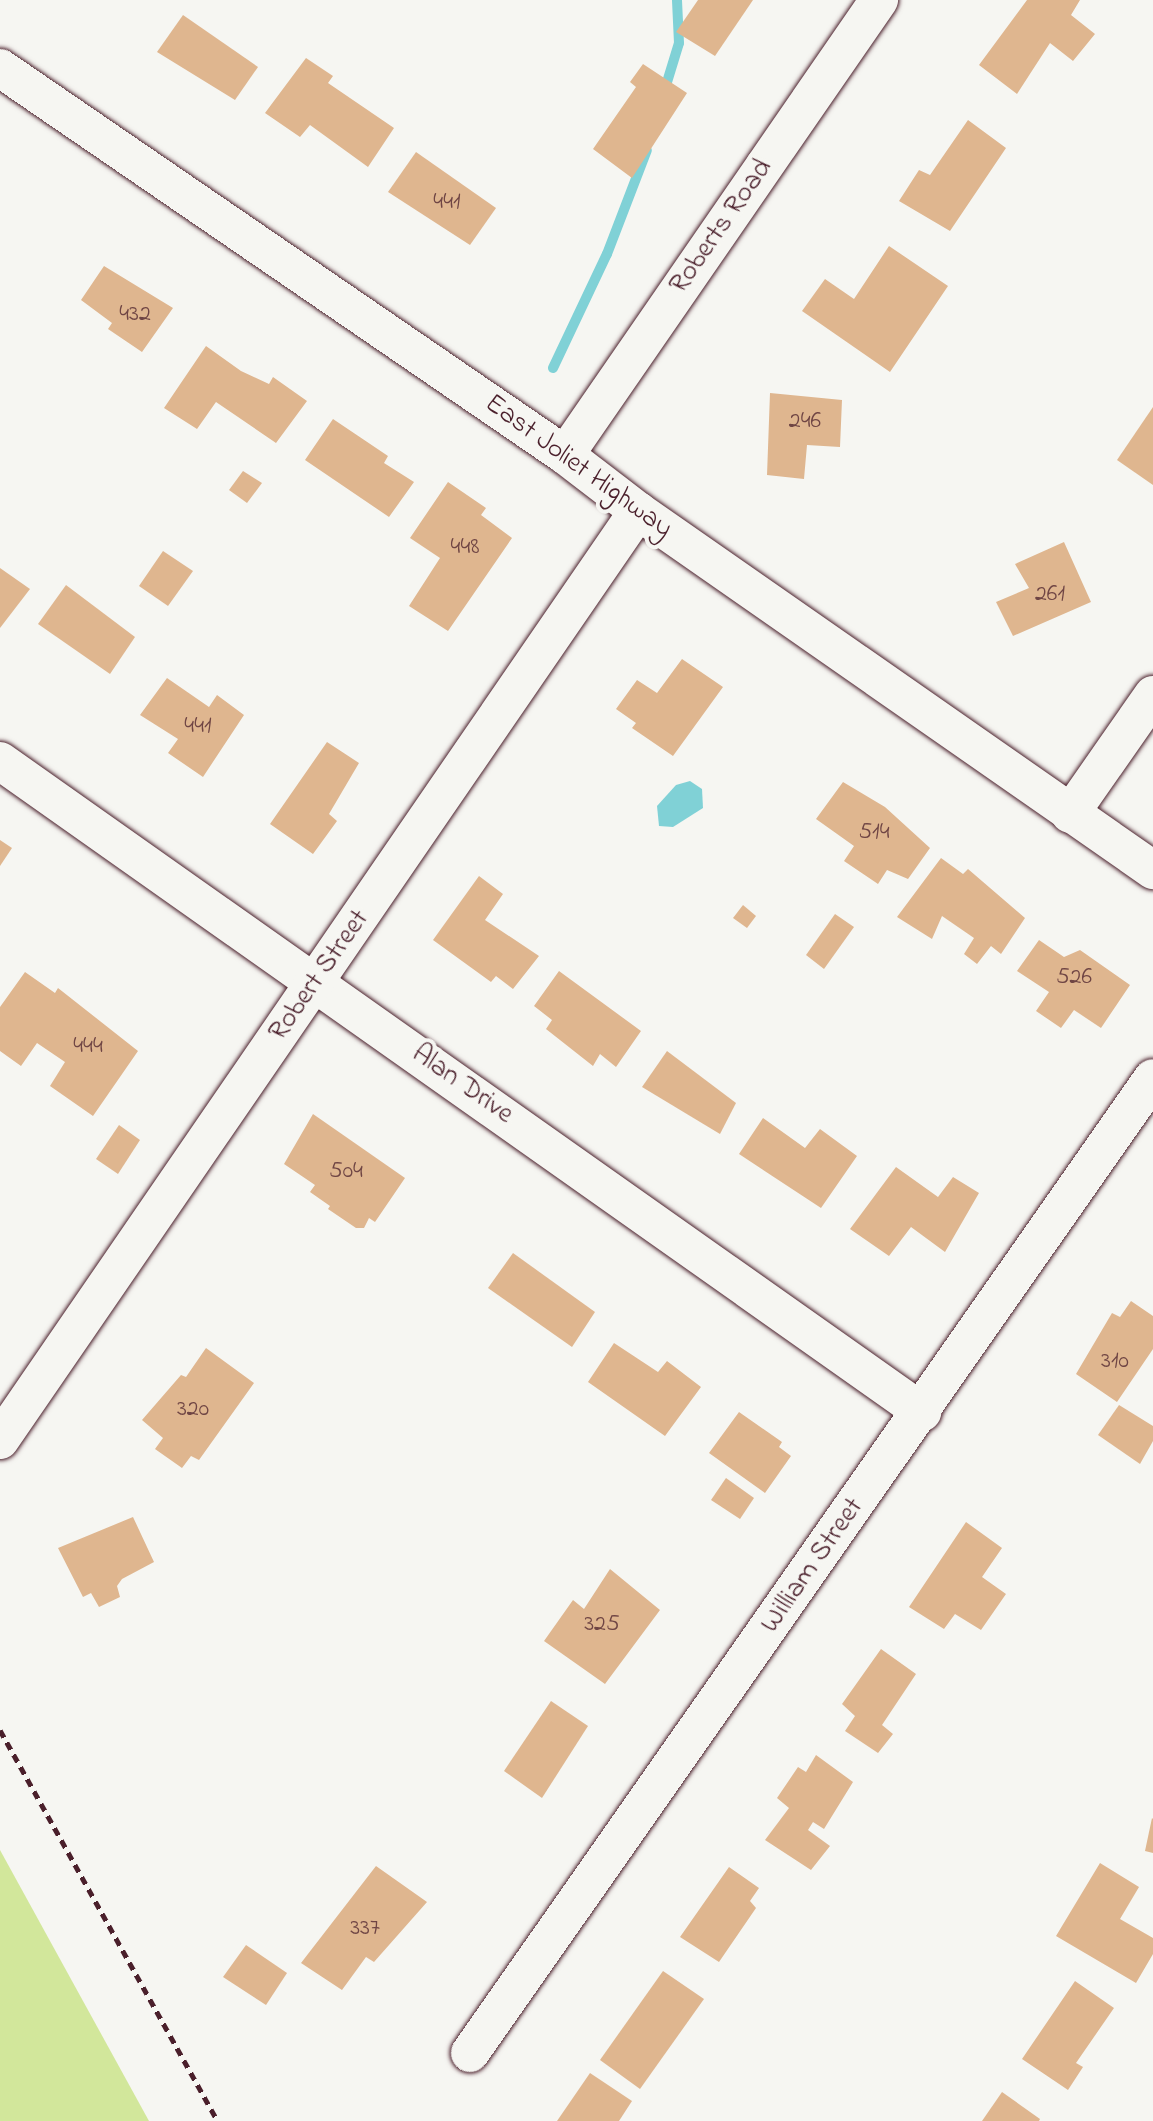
<!DOCTYPE html>
<style>
body{margin:0}
#map{position:relative;width:1153px;height:2121px;overflow:hidden;background:#f6f6f2;font-family:"Indie Flower",sans-serif}
div>[style]{position:absolute}
[style*='--x']{left:calc(var(--x)*1px);top:calc(var(--y)*1px);width:calc(var(--w)*1px);rotate:calc(var(--a)*1deg)}
.green>*{inset:0;background:#d2e79b}
.water>*{inset:0;background:#80d1d6}
.stream>*{height:10px;margin:-5px;padding:0 5px;transform-origin:5px;border-radius:5px;background:#80d1d6}
.building>*{inset:0;background:#dfb68f}
.path>*{height:5px;margin-top:-2.5px;transform-origin:0;background:repeating-linear-gradient(90deg,#4a1f2b 0 8px,transparent 0 14px)}
.roads{filter:drop-shadow(0 0 2px #4a1f2b) drop-shadow(0 0 2px #4a1f2b)}
.minor>*{height:38px;margin:-19px;padding:0 19px;transform-origin:19px;border-radius:19px;background:#f6f6f2}
span{translate:-50% -50%;white-space:nowrap;text-align:center;line-height:1.15;-webkit-text-stroke:8px #f6f6f2;paint-order:stroke}
.number-label{font-size:24px;color:#6f4544}
.number-label span{-webkit-text-stroke-width:0}
.street-label{font-size:28px;color:#4a1f2b}
</style>
<div id="map">
<div class="green">
<i style="clip-path:polygon(0 1850px,149px 2121px,0 2121px)"></i>
</div>
<div class="water">
<i style="clip-path:polygon(690px 781px,702px 789px,703px 808px,673px 827px,659px 826px,657px 806px,676px 785px)"></i>
</div>
<div class="stream">
<i style="--x:664;--y:92;--w:51;--a:-73"></i>
<i style="--x:679;--y:43;--w:43;--a:-92.7"></i>
<i style="--x:553;--y:368;--w:126;--a:-64.7"></i>
<i style="--x:607;--y:254;--w:111;--a:-69"></i>
</div>
<div class="building">
<i style="clip-path:polygon(698px 0,753px 0,715px 56px,676px 32px)"></i>
<i style="clip-path:polygon(1027px 0,1080px 0,1071px 15px,1095px 34px,1073px 61px,1050px 43px,1017px 94px,979px 65px)"></i>
<i style="clip-path:polygon(183px 15px,258px 67px,235px 100px,157px 52px)"></i>
<i style="clip-path:polygon(306px 58px,333px 76px,328px 83px,394px 128px,368px 167px,310px 125px,300px 137px,265px 113px)"></i>
<i style="clip-path:polygon(643px 64px,687px 93px,632px 178px,593px 149px,636px 87px,630px 82px)"></i>
<i style="clip-path:polygon(968px 120px,1006px 148px,950px 231px,899px 201px,919px 170px,930px 175px)"></i>
<i style="clip-path:polygon(416px 152px,496px 208px,470px 245px,388px 192px)"></i>
<i style="clip-path:polygon(889px 246px,948px 286px,890px 372px,802px 311px,825px 279px,854px 299px)"></i>
<i style="clip-path:polygon(104px 266px,173px 308px,142px 352px,108px 329px,112px 323px,81px 300px)"></i>
<i style="clip-path:polygon(206px 346px,241px 371px,269px 384px,273px 377px,307px 401px,276px 443px,216px 402px,197px 429px,164px 408px)"></i>
<i style="clip-path:polygon(770px 393px,842px 400px,840px 447px,807px 445px,804px 479px,767px 475px)"></i>
<i style="clip-path:polygon(1153px 407px,1153px 485px,1117px 460px)"></i>
<i style="clip-path:polygon(333px 419px,388px 456px,384px 463px,414px 482px,389px 517px,305px 460px)"></i>
<i style="clip-path:polygon(243px 471px,262px 483px,247px 503px,229px 490px)"></i>
<i style="clip-path:polygon(448px 482px,486px 508px,481px 515px,512px 538px,448px 631px,409px 606px,440px 558px,410px 538px)"></i>
<i style="clip-path:polygon(1064px 542px,1091px 602px,1013px 636px,996px 602px,1029px 588px,1015px 564px)"></i>
<i style="clip-path:polygon(163px 551px,193px 571px,168px 606px,139px 586px)"></i>
<i style="clip-path:polygon(0 568px,30px 589px,0 628px)"></i>
<i style="clip-path:polygon(66px 585px,135px 637px,110px 674px,38px 624px)"></i>
<i style="clip-path:polygon(682px 659px,723px 687px,673px 756px,632px 728px,636px 723px,616px 709px,637px 680px,657px 693px)"></i>
<i style="clip-path:polygon(167px 678px,209px 707px,217px 695px,244px 715px,203px 777px,168px 753px,178px 739px,140px 715px)"></i>
<i style="clip-path:polygon(327px 742px,359px 763px,329px 814px,337px 821px,313px 854px,270px 824px)"></i>
<i style="clip-path:polygon(843px 782px,885px 807px,930px 848px,908px 879px,887px 870px,878px 884px,844px 861px,854px 846px,816px 819px)"></i>
<i style="clip-path:polygon(0 840px,12px 848px,0 866px)"></i>
<i style="clip-path:polygon(941px 858px,963px 874px,968px 869px,1025px 918px,1001px 954px,991px 946px,977px 964px,964px 954px,974px 938px,942px 916px,932px 939px,897px 917px)"></i>
<i style="clip-path:polygon(479px 876px,503px 894px,485px 920px,539px 956px,513px 989px,496px 976px,491px 982px,433px 940px)"></i>
<i style="clip-path:polygon(743px 905px,756px 916px,747px 928px,733px 918px)"></i>
<i style="clip-path:polygon(835px 914px,854px 927px,824px 969px,806px 955px)"></i>
<i style="clip-path:polygon(1039px 940px,1064px 957px,1080px 950px,1130px 985px,1101px 1028px,1074px 1010px,1061px 1028px,1036px 1011px,1049px 992px,1017px 971px)"></i>
<i style="clip-path:polygon(559px 971px,641px 1031px,616px 1067px,600px 1054px,593px 1066px,546px 1029px,552px 1020px,534px 1006px)"></i>
<i style="clip-path:polygon(25px 972px,55px 993px,58px 988px,138px 1051px,93px 1116px,50px 1086px,65px 1062px,37px 1043px,21px 1066px,0 1051px,0 1007px)"></i>
<i style="clip-path:polygon(667px 1051px,736px 1103px,720px 1134px,642px 1087px)"></i>
<i style="clip-path:polygon(313px 1114px,405px 1178px,375px 1222px,369px 1218px,364px 1228px,356px 1228px,328px 1209px,330px 1206px,310px 1192px,315px 1185px,284px 1164px)"></i>
<i style="clip-path:polygon(763px 1118px,805px 1148px,820px 1129px,857px 1156px,821px 1208px,739px 1154px)"></i>
<i style="clip-path:polygon(119px 1125px,140px 1140px,118px 1174px,96px 1159px)"></i>
<i style="clip-path:polygon(896px 1167px,938px 1197px,953px 1177px,979px 1193px,945px 1252px,911px 1227px,889px 1256px,850px 1229px)"></i>
<i style="clip-path:polygon(513px 1253px,595px 1312px,572px 1347px,488px 1288px)"></i>
<i style="clip-path:polygon(1131px 1301px,1153px 1316px,1153px 1349px,1117px 1402px,1076px 1374px,1112px 1313px,1120px 1317px)"></i>
<i style="clip-path:polygon(614px 1343px,658px 1372px,667px 1361px,701px 1387px,665px 1436px,588px 1382px)"></i>
<i style="clip-path:polygon(206px 1348px,254px 1383px,199px 1460px,191px 1456px,182px 1468px,155px 1449px,163px 1438px,142px 1420px,181px 1375px,186px 1377px)"></i>
<i style="clip-path:polygon(1119px 1405px,1153px 1426px,1153px 1441px,1140px 1464px,1098px 1435px)"></i>
<i style="clip-path:polygon(739px 1412px,782px 1442px,779px 1447px,791px 1456px,765px 1493px,709px 1453px)"></i>
<i style="clip-path:polygon(726px 1478px,754px 1498px,740px 1519px,711px 1500px)"></i>
<i style="clip-path:polygon(133px 1517px,154px 1562px,122px 1579px,117px 1586px,120px 1597px,99px 1607px,91px 1593px,83px 1597px,58px 1548px)"></i>
<i style="clip-path:polygon(966px 1522px,1002px 1548px,982px 1577px,1006px 1594px,981px 1630px,955px 1614px,944px 1629px,909px 1607px)"></i>
<i style="clip-path:polygon(610px 1569px,660px 1610px,605px 1684px,544px 1641px,573px 1600px,584px 1609px)"></i>
<i style="clip-path:polygon(881px 1649px,916px 1674px,882px 1725px,893px 1734px,878px 1753px,845px 1731px,855px 1716px,842px 1704px)"></i>
<i style="clip-path:polygon(551px 1701px,588px 1726px,542px 1798px,504px 1771px)"></i>
<i style="clip-path:polygon(816px 1755px,853px 1782px,824px 1829px,813px 1822px,808px 1830px,830px 1846px,811px 1870px,765px 1840px,789px 1808px,777px 1798px,798px 1767px,806px 1772px)"></i>
<i style="clip-path:polygon(1152px 1818px,1153px 1819px,1153px 1853px,1145px 1851px)"></i>
<i style="clip-path:polygon(1100px 1863px,1139px 1887px,1120px 1919px,1153px 1938px,1153px 1954px,1136px 1983px,1056px 1936px)"></i>
<i style="clip-path:polygon(376px 1866px,427px 1902px,374px 1962px,366px 1957px,342px 1990px,301px 1963px)"></i>
<i style="clip-path:polygon(729px 1867px,759px 1888px,750px 1901px,756px 1908px,719px 1962px,680px 1937px)"></i>
<i style="clip-path:polygon(246px 1945px,287px 1973px,266px 2005px,223px 1977px)"></i>
<i style="clip-path:polygon(663px 1971px,704px 1999px,640px 2089px,600px 2060px)"></i>
<i style="clip-path:polygon(1075px 1981px,1114px 2008px,1076px 2063px,1083px 2067px,1068px 2090px,1022px 2059px)"></i>
<i style="clip-path:polygon(590px 2073px,632px 2101px,619px 2121px,557px 2121px)"></i>
<i style="clip-path:polygon(1002px 2092px,1040px 2119px,1039px 2121px,982px 2121px)"></i>
</div>
<div class="path">
<i style="--x:0;--y:1730;--w:448;--a:60.9"></i>
</div>
<div class="roads">
<div class="minor">
<i style="--x:0;--y:68;--w:685;--a:34.41"></i>
<i style="--x:565;--y:455;--w:92;--a:37.5"></i>
<i style="--x:638;--y:511;--w:628;--a:34.88"></i>
<i style="--x:565;--y:455;--w:553;--a:-55.39"></i>
<i style="--x:0;--y:761;--w:1129;--a:35.22"></i>
<i style="--x:1070;--y:814;--w:145;--a:-55.1"></i>
<i style="--x:0;--y:1440;--w:1127;--a:-55.52"></i>
<i style="--x:470;--y:2053;--w:1190;--a:-54.99"></i>
</div>
</div>
<div class="number-label">
<span style="left:447px;top:203px">441</span>
<span style="left:135px;top:315px">432</span>
<span style="left:805px;top:422px">246</span>
<span style="left:465px;top:548px">448</span>
<span style="left:1050px;top:595px">261</span>
<span style="left:198px;top:727px">441</span>
<span style="left:874px;top:833px">514</span>
<span style="left:1074px;top:978px">526</span>
<span style="left:88px;top:1047px">444</span>
<span style="left:346px;top:1172px">504</span>
<span style="left:1115px;top:1362px">310</span>
<span style="left:193px;top:1410px">320</span>
<span style="left:602px;top:1625px">325</span>
<span style="left:365px;top:1929px">337</span>
</div>
<div class="street-label">
<span style="left:722px;top:227px;rotate:-55deg">Roberts Road</span>
<span style="left:578px;top:467px;rotate:36deg">East Joliet Highway</span>
<span style="left:320px;top:976px;rotate:-55deg">Robert Street</span>
<span style="left:462px;top:1085px;rotate:35deg">Alan Drive</span>
<span style="left:813px;top:1566px;rotate:-55deg">William Street</span>
</div>
</div>
